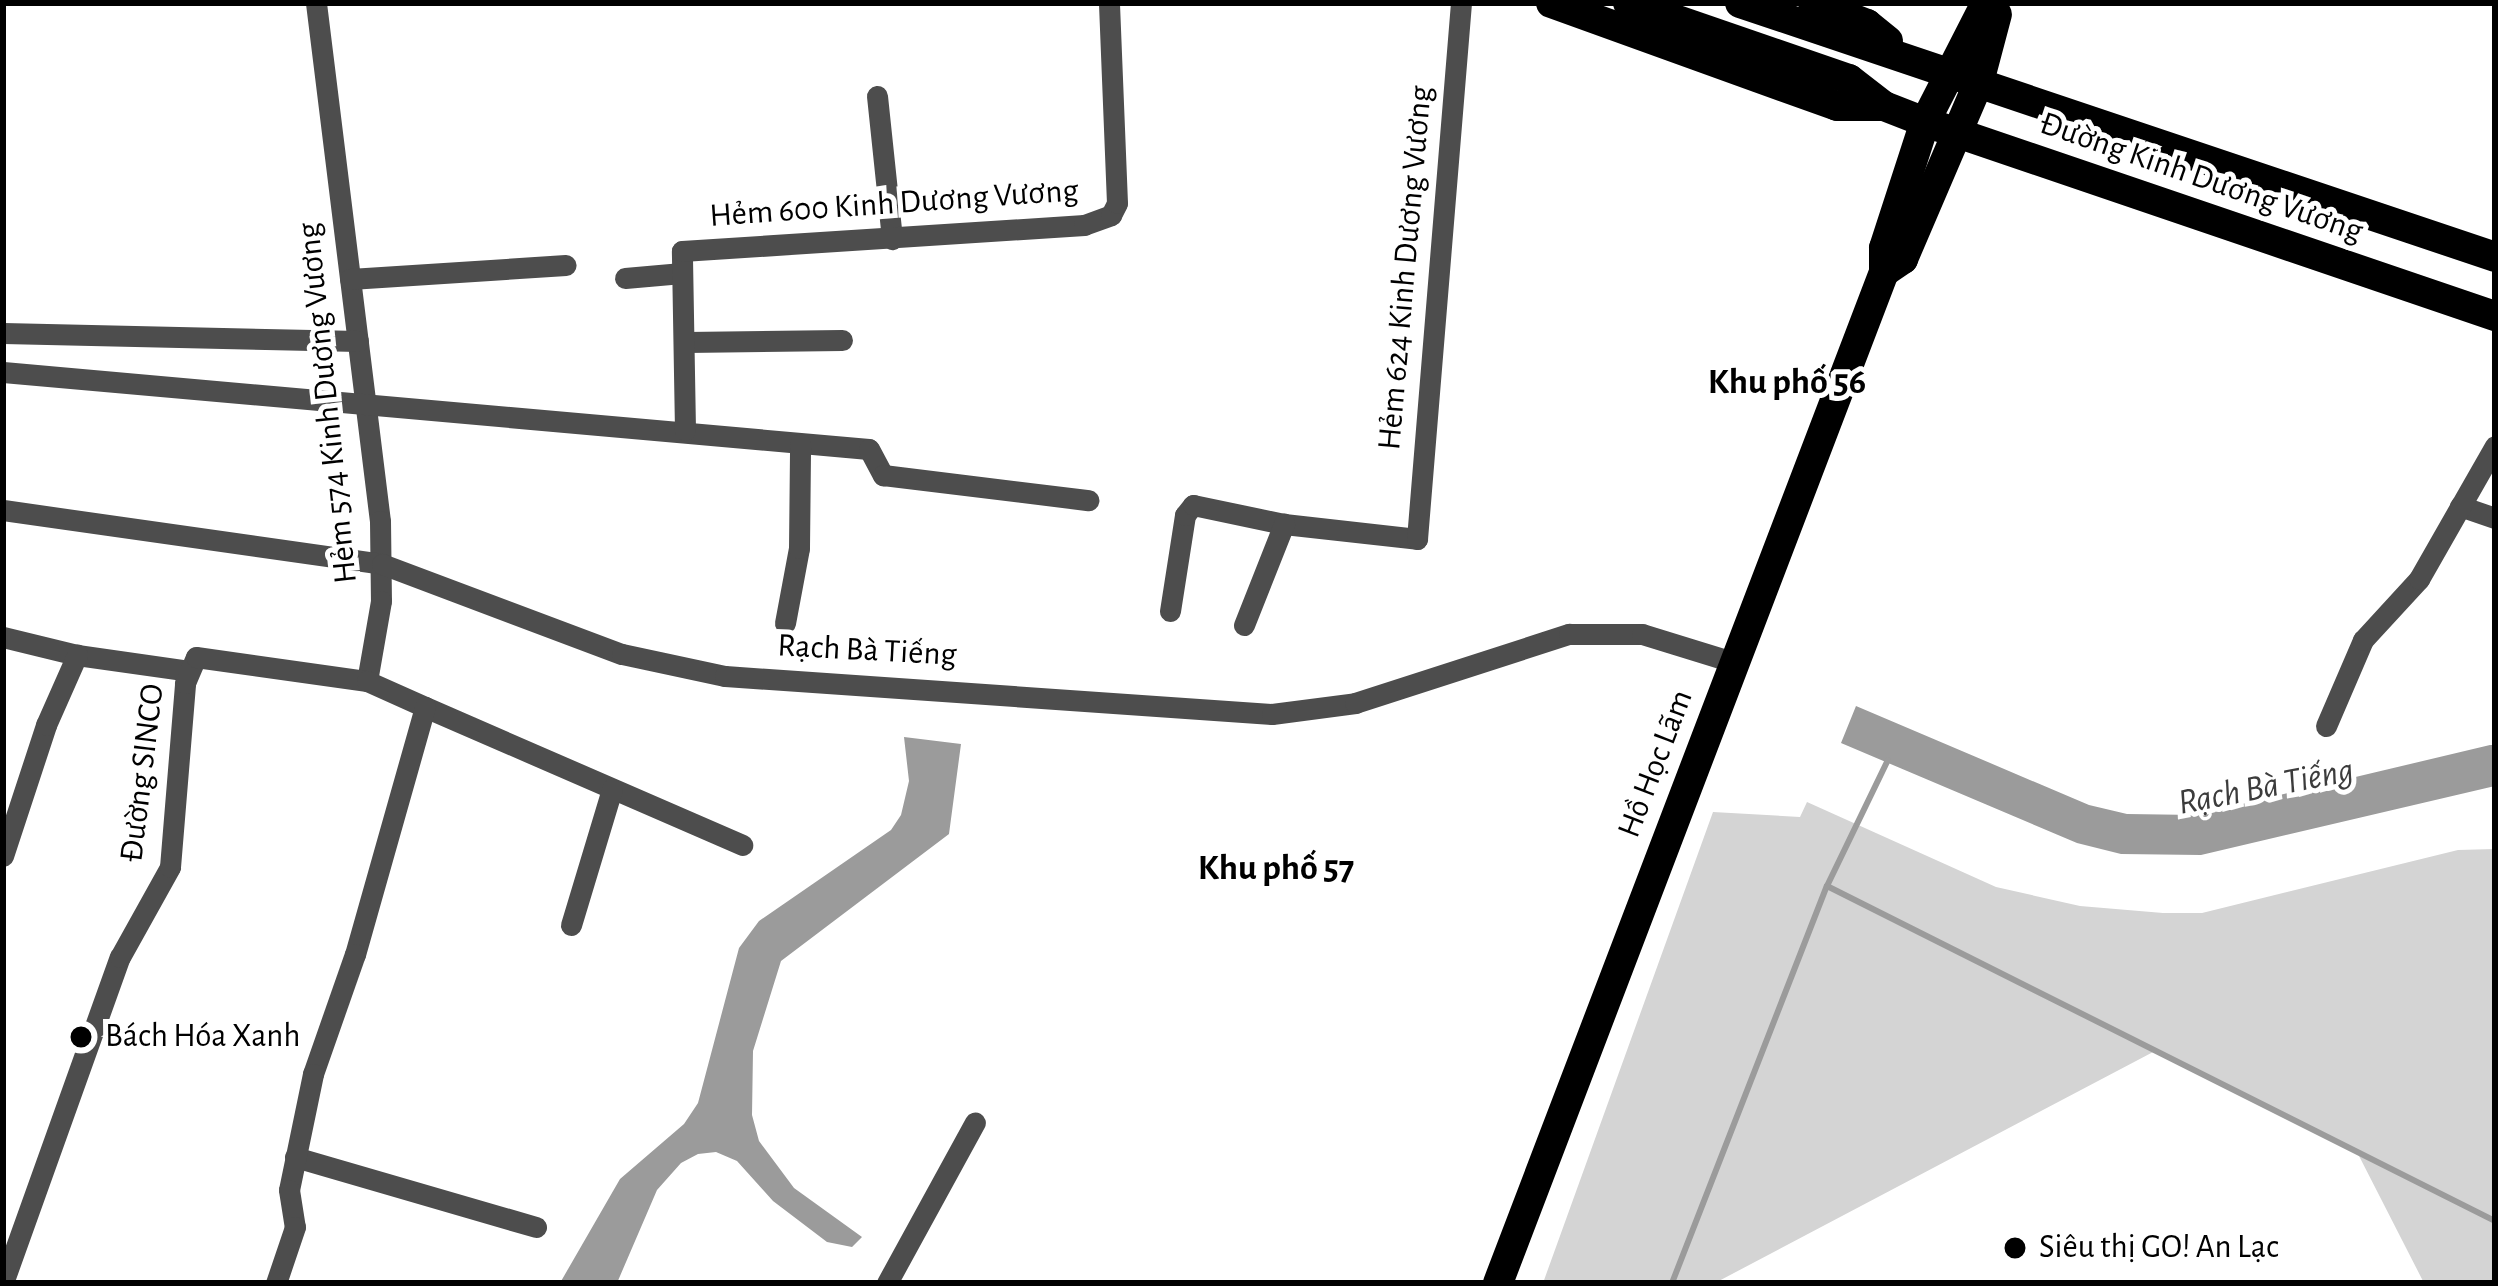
<!DOCTYPE html>
<meta charset="utf-8">
<style>
body{margin:0}
#map{position:relative;width:2498px;height:1286px;overflow:hidden;background:#fff;font-family:"Alegreya Sans",sans-serif}
div>[style]{position:absolute}
[style*='--x']{left:calc(var(--x)*1px);top:calc(var(--y)*1px);width:calc(var(--w)*1px);rotate:calc(var(--a)*1deg)}
.green>*{inset:0;background:#d4d4d4}
.water>*{inset:0;background:#9b9b9b}
.stream>*{height:6px;margin:-3px;padding:0 3px;transform-origin:3px;border-radius:3px;background:#9b9b9b}
.minor>*{height:21px;margin:-10.5px;padding:0 10.5px;transform-origin:10.5px;border-radius:10.5px;background:#4d4d4d}
.major>*{height:30px;margin:-15px;padding:0 15px;transform-origin:15px;border-radius:15px;background:#000}
.dots>*{width:33px;height:33px;translate:-50% -50%;box-sizing:border-box;border:6px solid #fff;border-radius:50%}
span{translate:-50% -50%;white-space:nowrap;text-align:center;line-height:1.15;-webkit-text-stroke:10px #fff;paint-order:stroke}
.street-label{font-size:33px;color:#000}
.poi-label{font-size:33px;color:#000}
.left{translate:0 -50%;text-align:left}
.neighbourhood-label{font-size:36px;color:#000;font-weight:700}
.water-label{font-size:36px;color:#3c3c3c;font-style:italic}
.frame{position:absolute;inset:0;border:6px solid #000;pointer-events:none}
</style>
<div id="map">
<div class="green">
<i style="clip-path:polygon(1807px 802px,1996px 887px,2080px 906px,2163px 913px,2202px 913px,2458px 850px,2495px 849px,2495px 1283px,2424px 1283px,2357px 1152px,2155px 1051px,1715px 1283px,1543px 1283px,1713px 812px,1800px 817px)"></i>
</div>
<div class="water">
<i style="clip-path:polygon(1856px 706px,2089px 805px,2127px 814px,2196px 815px,2490px 745px,2495px 745px,2495px 786px,2201px 855px,2121px 854px,2077px 843px,1841px 743px)"></i>
<i style="clip-path:polygon(904px 737px,961px 744px,949px 834px,781px 961px,753px 1051px,752px 1115px,759px 1141px,794px 1188px,862px 1237px,852px 1247px,827px 1242px,773px 1201px,737px 1161px,716px 1152px,698px 1154px,681px 1163px,657px 1190px,617px 1283px,560px 1283px,620px 1179px,684px 1124px,698px 1103px,739px 948px,759px 921px,891px 830px,901px 815px,909px 781px)"></i>
</div>
<div class="stream">
<i style="--x:1827;--y:886;--w:747;--a:26.63"></i>
<i style="--x:1672;--y:1283;--w:426;--a:-68.7"></i>
<i style="--x:1827;--y:886;--w:140;--a:-64.2"></i>
</div>
<div class="minor">
<i style="--x:316;--y:3;--w:522;--a:82.96"></i>
<i style="--x:380;--y:521;--w:80;--a:89.3"></i>
<i style="--x:381;--y:601;--w:81;--a:99.9"></i>
<i style="--x:877;--y:96;--w:144;--a:84"></i>
<i style="--x:625;--y:278;--w:57;--a:-5"></i>
<i style="--x:350;--y:279;--w:216;--a:-3.7"></i>
<i style="--x:3;--y:333;--w:355;--a:1.3"></i>
<i style="--x:686;--y:342;--w:156;--a:-0.7"></i>
<i style="--x:3;--y:372;--w:869;--a:5.08"></i>
<i style="--x:869;--y:449;--w:30;--a:62"></i>
<i style="--x:883;--y:475;--w:207;--a:7"></i>
<i style="--x:685;--y:430;--w:179;--a:-91"></i>
<i style="--x:682;--y:251;--w:403;--a:-3.7"></i>
<i style="--x:1084;--y:225;--w:29;--a:-20"></i>
<i style="--x:1111;--y:215;--w:13;--a:-63"></i>
<i style="--x:1117;--y:203;--w:200;--a:-92.3"></i>
<i style="--x:2460;--y:506;--w:37;--a:19"></i>
<i style="--x:3;--y:510;--w:383;--a:8.1"></i>
<i style="--x:382;--y:564;--w:256;--a:20.6"></i>
<i style="--x:622;--y:654;--w:105;--a:12.1"></i>
<i style="--x:725;--y:676;--w:548;--a:3.97"></i>
<i style="--x:1272;--y:714;--w:84;--a:-7.5"></i>
<i style="--x:1355;--y:703;--w:225;--a:-17.9"></i>
<i style="--x:1569;--y:634;--w:73;--a:0"></i>
<i style="--x:1642;--y:634;--w:95;--a:17.1"></i>
<i style="--x:1170;--y:611;--w:97;--a:-81.1"></i>
<i style="--x:1185;--y:515;--w:13;--a:-51"></i>
<i style="--x:1193;--y:505;--w:93;--a:11.8"></i>
<i style="--x:1284;--y:524;--w:134;--a:6.4"></i>
<i style="--x:1417;--y:539;--w:538;--a:-85.31"></i>
<i style="--x:785;--y:623;--w:76;--a:-79.4"></i>
<i style="--x:799;--y:548;--w:104;--a:-89.4"></i>
<i style="--x:1244;--y:625;--w:109;--a:-68.4"></i>
<i style="--x:3;--y:637;--w:76;--a:13.7"></i>
<i style="--x:77;--y:655;--w:113;--a:8.1"></i>
<i style="--x:425;--y:707;--w:346;--a:23.5"></i>
<i style="--x:2326;--y:726;--w:94;--a:-66.7"></i>
<i style="--x:2363;--y:640;--w:83;--a:-47.4"></i>
<i style="--x:2419;--y:579;--w:153;--a:-60.3"></i>
<i style="--x:3;--y:856;--w:138;--a:-71.8"></i>
<i style="--x:46;--y:725;--w:77;--a:-66.1"></i>
<i style="--x:571;--y:925;--w:142;--a:-73.2"></i>
<i style="--x:295;--y:1157;--w:251;--a:16.2"></i>
<i style="--x:3;--y:1283;--w:346;--a:-70.3"></i>
<i style="--x:120;--y:957;--w:103;--a:-60.9"></i>
<i style="--x:170;--y:867;--w:185;--a:-85.3"></i>
<i style="--x:185;--y:683;--w:28;--a:-67"></i>
<i style="--x:196;--y:657;--w:173;--a:8"></i>
<i style="--x:367;--y:681;--w:64;--a:24.1"></i>
<i style="--x:425;--y:707;--w:257;--a:105.8"></i>
<i style="--x:355;--y:954;--w:127;--a:109.3"></i>
<i style="--x:313;--y:1074;--w:118;--a:101.7"></i>
<i style="--x:289;--y:1190;--w:37;--a:81"></i>
<i style="--x:295;--y:1227;--w:59;--a:108.7"></i>
<i style="--x:887;--y:1283;--w:183;--a:-61.3"></i>
</div>
<div class="major">
<i style="--x:1551;--y:3;--w:304;--a:19.8"></i>
<i style="--x:1837;--y:106;--w:47;--a:0"></i>
<i style="--x:1628;--y:3;--w:234;--a:19"></i>
<i style="--x:1849;--y:79;--w:44;--a:37.6"></i>
<i style="--x:1884;--y:106;--w:44;--a:21.3"></i>
<i style="--x:1925;--y:122;--w:602;--a:18.8"></i>
<i style="--x:1740;--y:3;--w:797;--a:18.59"></i>
<i style="--x:1813;--y:3;--w:58;--a:21.3"></i>
<i style="--x:1867;--y:24;--w:27;--a:39"></i>
<i style="--x:1884;--y:272;--w:23;--a:-34"></i>
<i style="--x:1903;--y:259;--w:193;--a:-66.8"></i>
<i style="--x:1979;--y:82;--w:70;--a:-75.2"></i>
<i style="--x:1498;--y:1283;--w:1082;--a:-69.1"></i>
<i style="--x:1884;--y:272;--w:24;--a:-90"></i>
<i style="--x:1884;--y:248;--w:133;--a:-72"></i>
<i style="--x:1925;--y:122;--w:134;--a:-62.9"></i>
</div>
<div class="dots">
<i style="left:81px;top:1037px;background:#000"></i>
<i style="left:2015px;top:1248px;background:#000"></i>
</div>
<div class="street-label">
<span style="left:2201px;top:178px;rotate:19deg">Đường Kinh Dương Vương</span>
<span style="left:894px;top:204px;rotate:-4deg">Hẻm 600 Kinh Dương Vương</span>
<span style="left:1406px;top:268px;rotate:-85deg">Hẻm 624 Kinh Dương Vương</span>
<span style="left:328px;top:403px;rotate:-96deg">Hẻm 574 Kinh Dương Vương</span>
<span style="left:867px;top:651px;rotate:3deg">Rạch Bà Tiếng</span>
<span style="left:1656px;top:764px;rotate:-69deg">Hồ Học Lãm</span>
<span style="left:143px;top:773px;rotate:-83deg">Đường SINCO</span>
</div>
<div class="poi-label">
<span class="left" style="left:105px;top:1037px">Bách Hóa Xanh</span>
<span class="left" style="left:2039px;top:1248px">Siêu thị GO! An Lạc</span>
</div>
<div class="neighbourhood-label">
<span style="left:1787px;top:383px">Khu phố 56</span>
<span style="left:1276px;top:869px">Khu phố 57</span>
</div>
<div class="water-label">
<span style="left:2266px;top:787px;rotate:-11deg">Rạch Bà Tiếng</span>
</div>
<div class="frame"></div>
</div>
